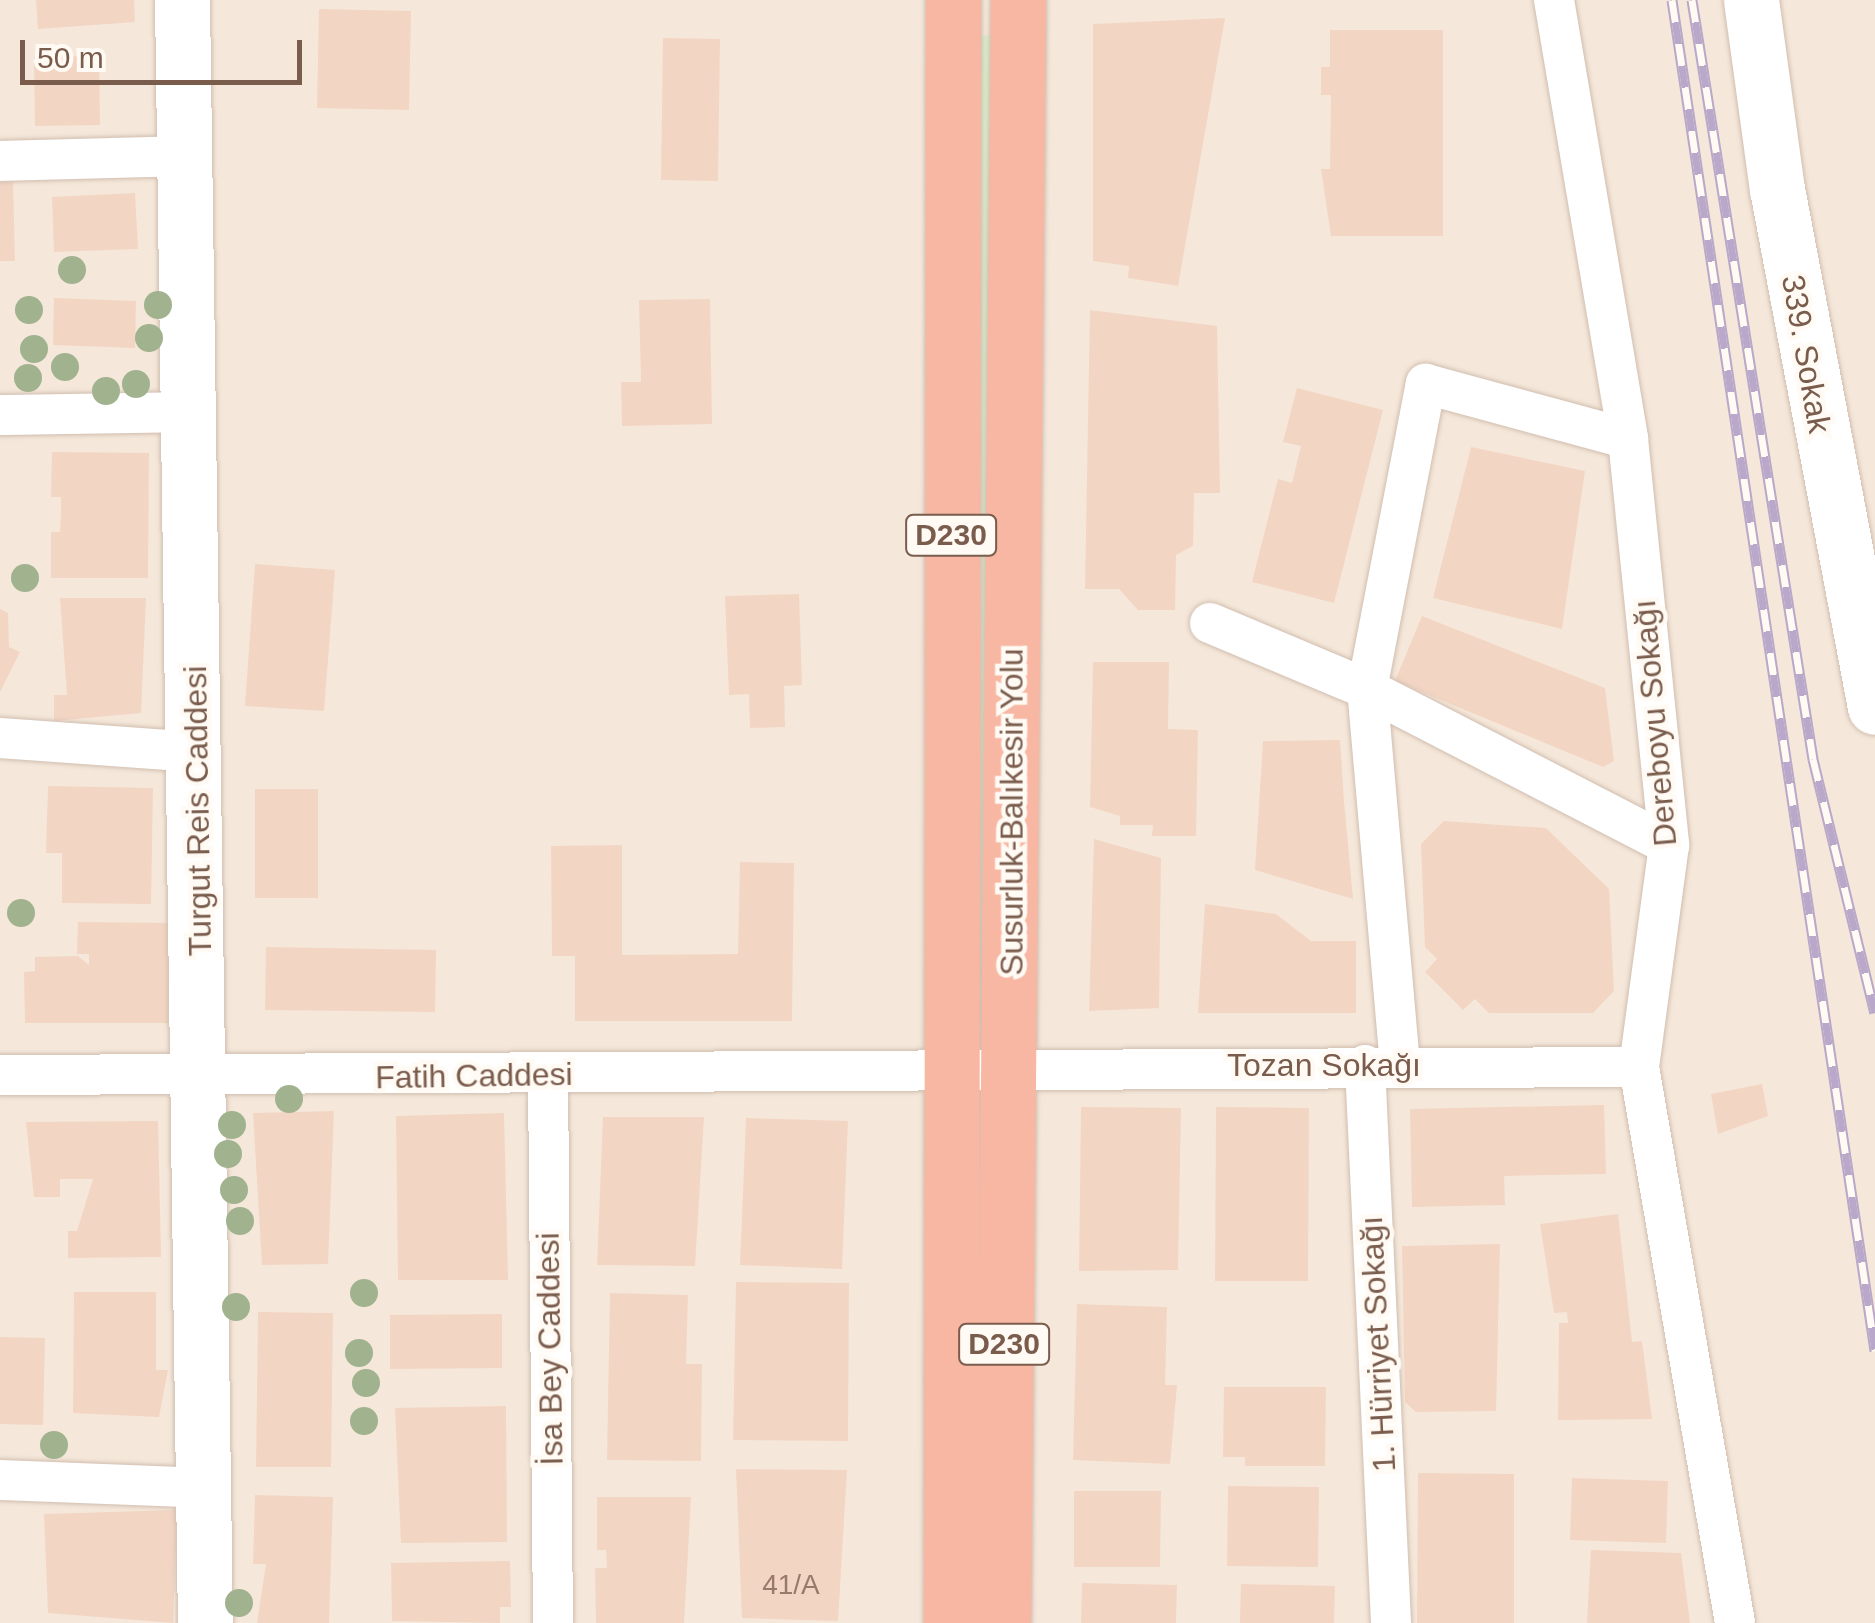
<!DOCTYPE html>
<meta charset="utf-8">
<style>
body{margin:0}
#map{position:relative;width:1875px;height:1623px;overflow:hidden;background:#fdf6ec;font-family:Arial,sans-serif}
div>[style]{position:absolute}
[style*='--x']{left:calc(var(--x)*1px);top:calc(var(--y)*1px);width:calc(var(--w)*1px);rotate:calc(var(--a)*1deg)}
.residential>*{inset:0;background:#f5e8da}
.green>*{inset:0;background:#d8ecc9}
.building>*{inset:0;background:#f3d5c3}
.roads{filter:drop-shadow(0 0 2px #d1beb0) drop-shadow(0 0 2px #d1beb0)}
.street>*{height:40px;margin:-20px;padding:0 20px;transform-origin:20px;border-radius:20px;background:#fff}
.secondary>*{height:55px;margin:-27.5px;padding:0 27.5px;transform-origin:27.5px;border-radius:27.5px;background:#fff}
.highway>*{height:55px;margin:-27.5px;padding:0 27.5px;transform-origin:27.5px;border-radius:27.5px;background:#f7b7a3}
.rail>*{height:11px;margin-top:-5.5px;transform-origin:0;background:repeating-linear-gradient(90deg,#fffaf3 0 22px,#b9a8c9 0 44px);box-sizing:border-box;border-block:2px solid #b9a8c9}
.trees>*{width:28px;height:28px;margin:-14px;border-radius:50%;background:#a0b28e}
span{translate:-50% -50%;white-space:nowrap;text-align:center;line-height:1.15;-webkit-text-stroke:9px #fffaf3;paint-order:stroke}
.number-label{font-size:28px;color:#987a6a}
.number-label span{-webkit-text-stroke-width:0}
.shield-label span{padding:2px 8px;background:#fffaf3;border:2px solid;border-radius:8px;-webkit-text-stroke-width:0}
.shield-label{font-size:30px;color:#7a5c4d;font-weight:700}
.street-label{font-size:32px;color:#7a5c4d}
.scale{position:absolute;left:20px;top:40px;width:282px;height:45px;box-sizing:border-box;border:5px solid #7a5c4d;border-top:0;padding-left:12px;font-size:30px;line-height:35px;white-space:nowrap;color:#7a5c4d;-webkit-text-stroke:8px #fffaf3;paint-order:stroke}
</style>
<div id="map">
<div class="residential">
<i style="clip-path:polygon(0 0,1875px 0,1875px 1623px,0 1623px)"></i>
</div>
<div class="green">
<i style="clip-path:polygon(991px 35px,984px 1000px,977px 1003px,978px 36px)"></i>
</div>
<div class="building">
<i style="clip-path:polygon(36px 0,134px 0,135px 22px,38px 29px)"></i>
<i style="clip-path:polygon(319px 9px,411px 11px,409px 110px,317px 108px)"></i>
<i style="clip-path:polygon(1225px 18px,1178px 286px,1128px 278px,1129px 266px,1093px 261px,1093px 24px)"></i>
<i style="clip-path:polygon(1330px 30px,1443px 30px,1443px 236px,1331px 236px,1321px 169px,1330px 169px,1331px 95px,1321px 95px,1321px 67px,1330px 67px)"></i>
<i style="clip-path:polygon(663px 38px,720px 39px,718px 181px,661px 180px)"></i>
<i style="clip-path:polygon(99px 56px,100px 125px,35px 126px,34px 57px)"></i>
<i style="clip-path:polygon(0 182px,13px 182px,15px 261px,0 261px)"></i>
<i style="clip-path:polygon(135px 193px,138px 249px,54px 252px,52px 197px)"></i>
<i style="clip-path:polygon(54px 298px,136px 301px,135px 348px,53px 345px)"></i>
<i style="clip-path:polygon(710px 299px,712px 424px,622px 426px,621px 382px,641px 382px,639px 300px)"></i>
<i style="clip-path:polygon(1090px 310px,1217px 326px,1220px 493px,1194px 493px,1193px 546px,1176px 555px,1175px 610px,1138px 610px,1119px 589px,1085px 589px)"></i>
<i style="clip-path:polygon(1297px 388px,1383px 410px,1334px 603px,1252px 582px,1278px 479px,1292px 483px,1301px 446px,1283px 442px)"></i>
<i style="clip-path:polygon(1471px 447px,1585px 471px,1562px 629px,1433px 598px)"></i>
<i style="clip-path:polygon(52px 452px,149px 453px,148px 578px,51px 578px,51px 532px,60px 532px,61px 514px,61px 497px,51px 497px)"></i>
<i style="clip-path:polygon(255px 564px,335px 570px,324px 711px,245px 706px)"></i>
<i style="clip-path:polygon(799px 594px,802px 685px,784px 686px,785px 727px,750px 728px,749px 694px,729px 695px,725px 596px)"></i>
<i style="clip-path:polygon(60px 598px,146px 598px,141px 713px,54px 721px,54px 695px,67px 695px)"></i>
<i style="clip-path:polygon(0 609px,8px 613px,9px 647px,20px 652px,0 692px)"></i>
<i style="clip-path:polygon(1422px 616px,1605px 688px,1614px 761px,1603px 767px,1395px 681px)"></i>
<i style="clip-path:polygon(1093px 662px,1169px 662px,1168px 729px,1198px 730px,1196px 836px,1152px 836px,1153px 825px,1120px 825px,1120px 816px,1090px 807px)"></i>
<i style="clip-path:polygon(1340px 740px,1344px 801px,1353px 899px,1255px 870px,1263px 741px)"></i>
<i style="clip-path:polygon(48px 786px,153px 788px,151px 904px,62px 903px,62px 853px,46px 853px)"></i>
<i style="clip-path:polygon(255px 789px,318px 789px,318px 898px,255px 898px)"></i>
<i style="clip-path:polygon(1444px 821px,1546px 828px,1609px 889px,1614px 991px,1593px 1013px,1489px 1013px,1475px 999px,1463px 1010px,1425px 972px,1437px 959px,1425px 947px,1421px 844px)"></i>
<i style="clip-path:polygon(1094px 839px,1161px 858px,1159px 1008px,1089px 1011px)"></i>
<i style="clip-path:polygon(622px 845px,622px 955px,738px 954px,740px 862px,794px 863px,792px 1021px,575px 1021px,575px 956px,552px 956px,551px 846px)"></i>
<i style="clip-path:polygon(1205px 904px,1276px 914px,1311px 941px,1356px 941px,1356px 1013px,1198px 1013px)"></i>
<i style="clip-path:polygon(78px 922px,170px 923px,168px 1023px,25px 1023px,24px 972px,35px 971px,35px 957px,78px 956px,89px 965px,89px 954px,77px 954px)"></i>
<i style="clip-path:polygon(266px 947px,436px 950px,435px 1012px,265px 1010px)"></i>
<i style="clip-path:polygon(1762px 1084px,1768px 1116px,1718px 1134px,1711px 1094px)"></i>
<i style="clip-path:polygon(1604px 1105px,1606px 1174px,1504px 1176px,1505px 1205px,1412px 1207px,1410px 1109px)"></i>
<i style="clip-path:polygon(1081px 1107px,1181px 1108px,1178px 1270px,1079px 1271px)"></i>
<i style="clip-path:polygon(1216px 1107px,1309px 1108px,1308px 1281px,1215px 1281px)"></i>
<i style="clip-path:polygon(334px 1111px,328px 1264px,262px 1265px,253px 1113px)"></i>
<i style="clip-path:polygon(504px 1113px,508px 1280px,398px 1280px,396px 1116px)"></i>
<i style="clip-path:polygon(603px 1117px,704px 1117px,695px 1266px,597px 1265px)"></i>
<i style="clip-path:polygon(746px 1118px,848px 1121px,842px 1269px,740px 1265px)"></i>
<i style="clip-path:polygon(158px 1121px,161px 1257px,68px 1258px,68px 1231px,77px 1231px,93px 1179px,60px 1179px,60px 1197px,34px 1197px,26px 1122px)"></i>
<i style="clip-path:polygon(1618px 1214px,1632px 1342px,1642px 1341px,1652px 1419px,1558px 1420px,1559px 1323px,1568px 1323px,1567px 1312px,1554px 1313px,1540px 1224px)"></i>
<i style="clip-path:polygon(1500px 1244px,1496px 1411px,1416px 1412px,1405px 1402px,1402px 1246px)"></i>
<i style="clip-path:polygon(736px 1282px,849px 1283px,848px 1441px,733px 1440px)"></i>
<i style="clip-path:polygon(74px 1292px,156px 1292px,156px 1370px,168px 1370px,159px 1417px,73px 1413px)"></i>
<i style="clip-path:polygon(610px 1293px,688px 1295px,686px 1364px,702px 1364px,701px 1461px,607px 1460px)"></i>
<i style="clip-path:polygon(1077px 1304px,1167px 1307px,1165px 1385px,1177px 1385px,1170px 1464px,1073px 1460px)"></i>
<i style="clip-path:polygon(258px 1312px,333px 1313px,331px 1467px,256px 1467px)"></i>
<i style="clip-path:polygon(502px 1314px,502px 1368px,390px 1369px,390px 1315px)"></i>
<i style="clip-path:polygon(0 1337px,45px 1338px,43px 1425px,0 1424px)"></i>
<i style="clip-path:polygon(1224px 1387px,1326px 1387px,1325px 1466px,1245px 1466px,1245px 1457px,1223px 1457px)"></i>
<i style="clip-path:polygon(506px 1406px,507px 1542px,401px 1543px,395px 1408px)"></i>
<i style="clip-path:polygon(736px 1469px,847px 1470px,838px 1621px,742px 1618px)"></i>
<i style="clip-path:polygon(1418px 1473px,1514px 1474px,1514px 1623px,1417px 1623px)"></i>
<i style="clip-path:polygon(1572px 1478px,1668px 1481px,1666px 1543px,1570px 1540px)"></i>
<i style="clip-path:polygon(1228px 1486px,1319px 1487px,1318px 1567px,1227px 1566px)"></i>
<i style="clip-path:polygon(1074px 1491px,1161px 1491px,1160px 1567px,1074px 1567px)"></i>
<i style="clip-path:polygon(255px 1495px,333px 1497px,329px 1623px,257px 1623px,266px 1564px,253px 1564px)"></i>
<i style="clip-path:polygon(597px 1497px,691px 1497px,684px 1623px,596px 1623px,595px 1568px,607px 1568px,606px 1550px,597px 1550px)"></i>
<i style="clip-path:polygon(177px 1510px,173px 1623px,48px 1613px,44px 1514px)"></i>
<i style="clip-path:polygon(1591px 1550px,1681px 1553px,1690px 1623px,1587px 1623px)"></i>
<i style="clip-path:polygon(510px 1561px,511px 1607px,500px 1607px,500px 1623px,392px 1621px,391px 1563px)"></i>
<i style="clip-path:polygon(1082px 1583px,1177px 1585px,1176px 1623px,1081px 1623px)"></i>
<i style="clip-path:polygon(1241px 1584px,1335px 1586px,1334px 1623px,1240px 1623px)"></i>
</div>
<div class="roads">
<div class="street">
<i style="--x:1554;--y:0;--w:445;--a:80.4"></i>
<i style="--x:1628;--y:439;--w:408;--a:84.2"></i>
<i style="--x:1669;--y:845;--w:224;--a:97.7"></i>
<i style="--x:1639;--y:1067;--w:564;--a:80.2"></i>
<i style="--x:0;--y:161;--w:187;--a:-1.5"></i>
<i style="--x:0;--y:415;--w:191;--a:-0.9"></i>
<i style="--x:1210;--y:623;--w:170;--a:22.8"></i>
<i style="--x:1367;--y:689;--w:340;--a:27.3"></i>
<i style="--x:0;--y:738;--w:197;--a:4.1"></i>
<i style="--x:1365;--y:1065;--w:559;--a:87.33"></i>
<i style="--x:1400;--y:1065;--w:377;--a:-95"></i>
<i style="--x:1367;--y:689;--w:311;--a:-79.1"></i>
<i style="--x:1426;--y:384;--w:209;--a:15.2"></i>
<i style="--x:0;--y:1075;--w:1639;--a:-0.28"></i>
<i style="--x:548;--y:1075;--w:548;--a:89.48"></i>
<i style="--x:0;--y:1480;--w:205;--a:2.2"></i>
</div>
<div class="secondary">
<i style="--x:182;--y:0;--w:1623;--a:89.19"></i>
<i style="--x:1751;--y:0;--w:191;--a:82.2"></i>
<i style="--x:1777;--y:189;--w:527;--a:79.29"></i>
</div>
<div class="highway">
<i style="--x:951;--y:1623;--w:1623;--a:-89.93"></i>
<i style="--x:1003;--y:1623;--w:1623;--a:-89.47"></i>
</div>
</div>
<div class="rail">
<i style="--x:1672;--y:0;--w:1366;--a:81.45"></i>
<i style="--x:1692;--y:0;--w:769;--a:80.94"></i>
<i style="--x:1813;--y:759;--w:261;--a:76.3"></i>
</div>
<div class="trees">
<i style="left:72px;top:270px"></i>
<i style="left:158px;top:305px"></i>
<i style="left:29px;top:310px"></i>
<i style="left:149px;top:338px"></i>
<i style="left:34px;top:349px"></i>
<i style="left:65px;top:367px"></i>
<i style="left:28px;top:378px"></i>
<i style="left:136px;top:384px"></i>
<i style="left:106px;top:391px"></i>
<i style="left:25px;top:578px"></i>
<i style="left:21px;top:913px"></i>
<i style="left:289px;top:1099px"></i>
<i style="left:232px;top:1125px"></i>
<i style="left:228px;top:1154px"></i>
<i style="left:234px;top:1190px"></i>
<i style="left:240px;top:1221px"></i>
<i style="left:364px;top:1293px"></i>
<i style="left:236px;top:1307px"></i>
<i style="left:359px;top:1353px"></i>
<i style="left:366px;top:1383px"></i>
<i style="left:364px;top:1421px"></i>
<i style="left:54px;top:1445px"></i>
<i style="left:239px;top:1603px"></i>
</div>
<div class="number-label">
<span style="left:791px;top:1585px">41/A</span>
</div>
<div class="shield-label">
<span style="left:951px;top:535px">D230</span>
<span style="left:1004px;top:1344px">D230</span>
</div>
<div class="street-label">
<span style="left:1806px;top:354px;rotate:80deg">339. Sokak</span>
<span style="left:1655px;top:723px;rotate:-95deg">Dereboyu Sokağı</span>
<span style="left:198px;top:811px;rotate:-91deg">Turgut Reis Caddesi</span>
<span style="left:1012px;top:812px;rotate:-90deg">Susurluk-Balıkesir Yolu</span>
<span style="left:1324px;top:1065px">Tozan Sokağı</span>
<span style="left:474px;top:1076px;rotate:-1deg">Fatih Caddesi</span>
<span style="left:1378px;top:1344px;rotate:-93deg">1. Hürriyet Sokağı</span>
<span style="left:550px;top:1349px;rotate:-91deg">İsa Bey Caddesi</span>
</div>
<div class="scale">50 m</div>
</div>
